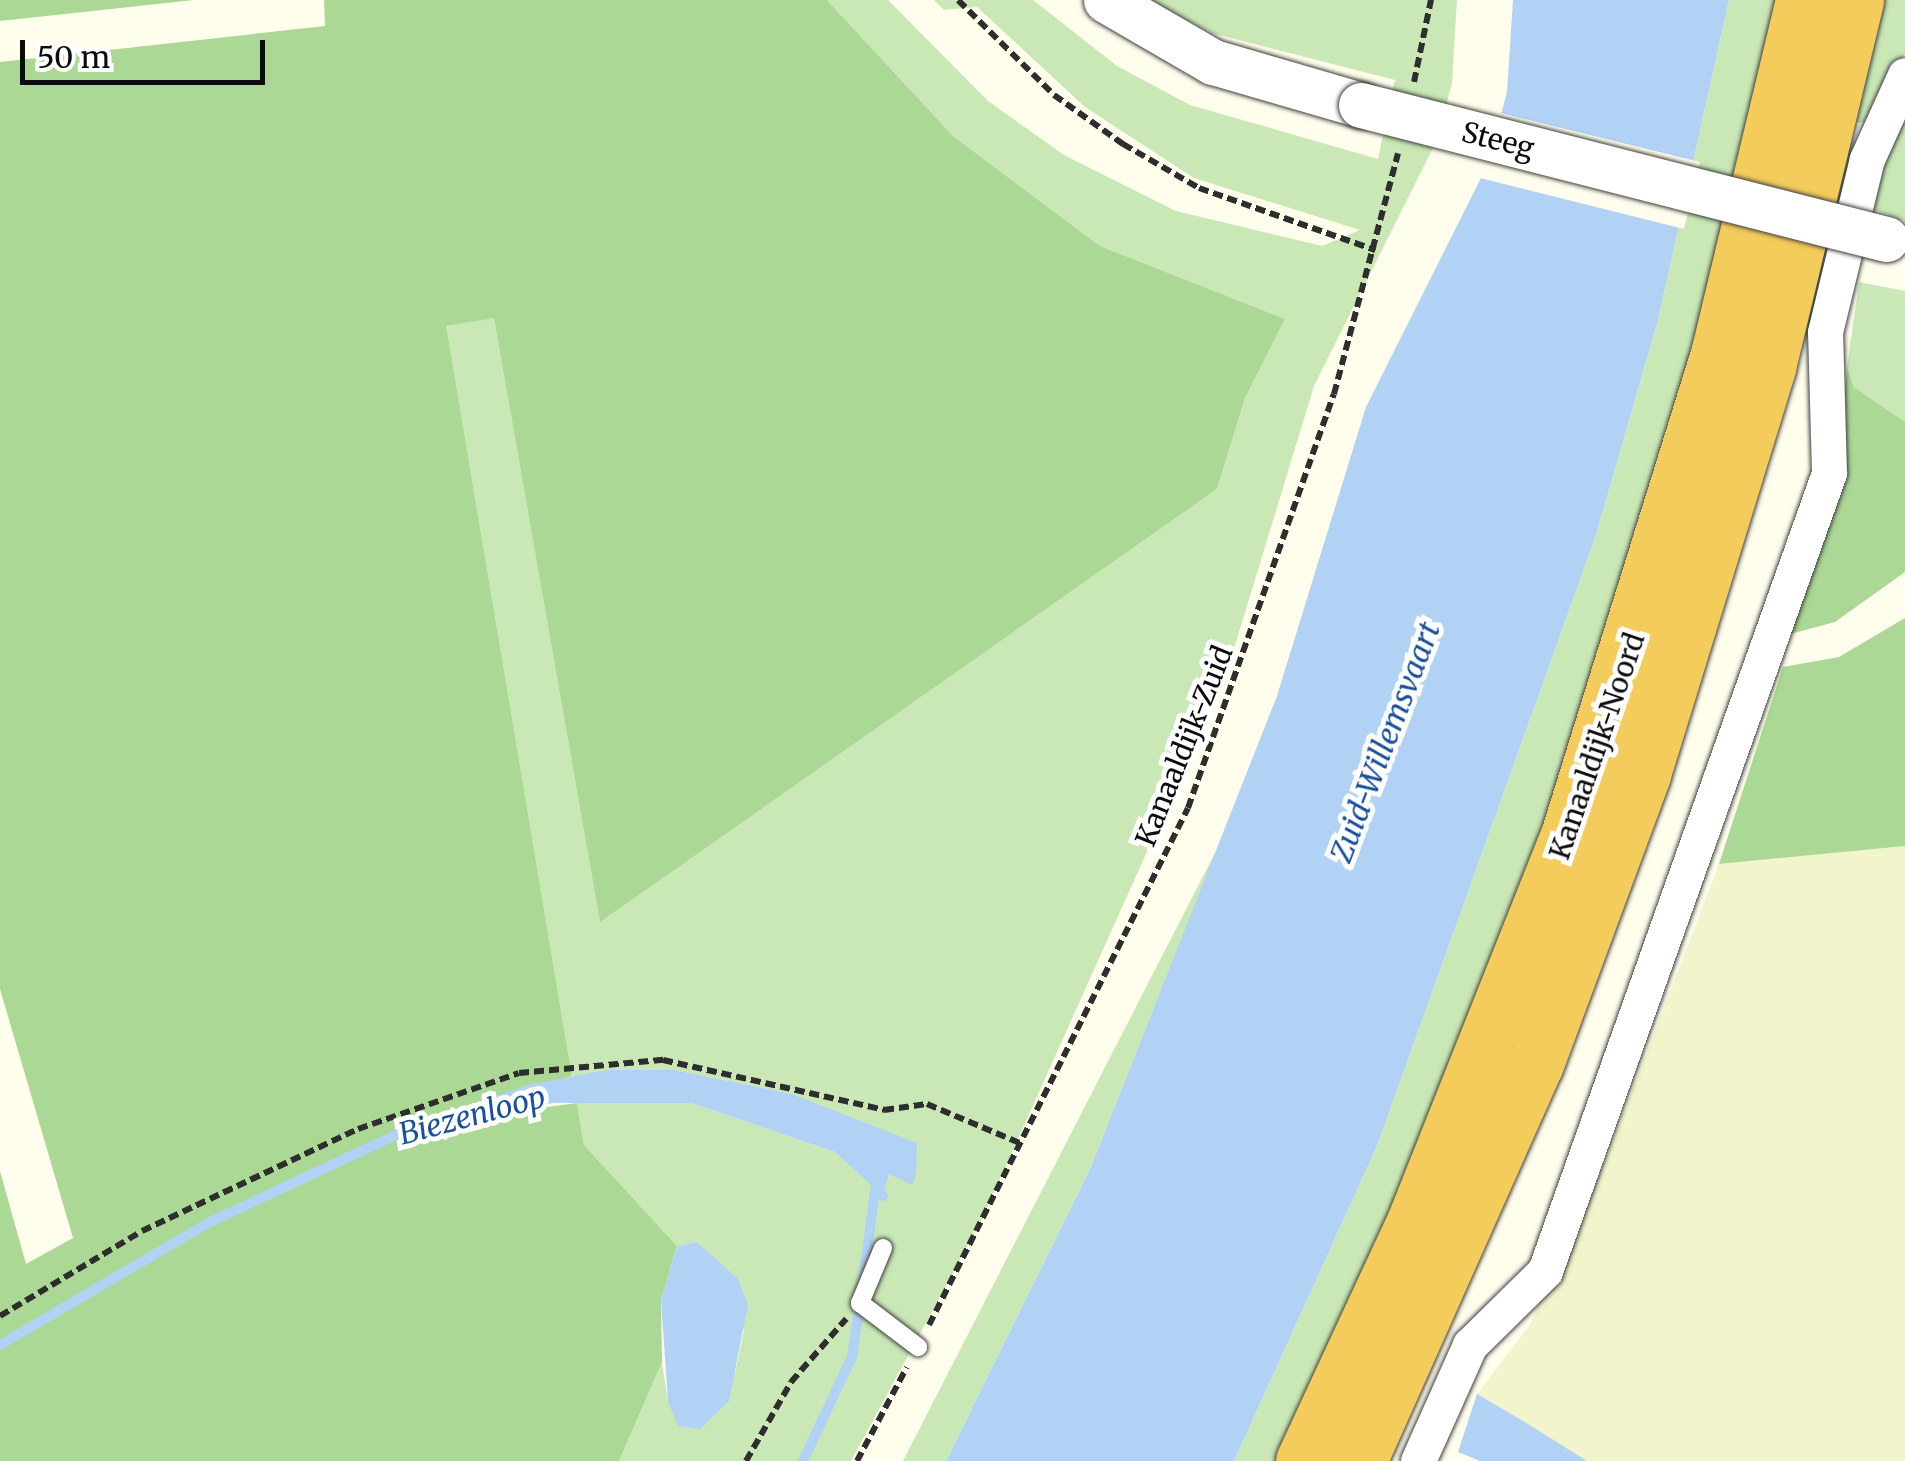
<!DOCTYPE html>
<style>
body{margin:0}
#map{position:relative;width:1905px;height:1461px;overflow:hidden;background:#fffdeb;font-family:Merriweather,serif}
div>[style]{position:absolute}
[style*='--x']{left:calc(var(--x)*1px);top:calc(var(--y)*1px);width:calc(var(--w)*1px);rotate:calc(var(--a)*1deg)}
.farmland>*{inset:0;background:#f2f4cc}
.green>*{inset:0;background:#c9e8b6}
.forest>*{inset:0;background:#abd895}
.water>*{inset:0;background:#b1d2f5}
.pier>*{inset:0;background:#fffdeb}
.stream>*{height:10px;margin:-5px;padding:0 5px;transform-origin:5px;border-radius:5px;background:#b1d2f5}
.path>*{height:6px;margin-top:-3px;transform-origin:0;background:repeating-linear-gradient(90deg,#2e2e2e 0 10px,transparent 0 15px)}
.roads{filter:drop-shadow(0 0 2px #3f3f3f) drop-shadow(0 0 2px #3f3f3f)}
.service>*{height:18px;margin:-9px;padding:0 9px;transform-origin:9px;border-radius:9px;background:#fff}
.minor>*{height:35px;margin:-17.5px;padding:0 17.5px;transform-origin:17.5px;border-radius:17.5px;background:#fff}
.tertiary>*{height:45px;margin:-22.5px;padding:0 22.5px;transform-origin:22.5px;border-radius:22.5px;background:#fff}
.trunk>*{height:55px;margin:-27.5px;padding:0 27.5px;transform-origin:27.5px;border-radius:27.5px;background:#f4cc5c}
.bridges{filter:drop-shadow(0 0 2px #3f3f3f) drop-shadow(0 0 2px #3f3f3f)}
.tertiary-bridge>*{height:45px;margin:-22.5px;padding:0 22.5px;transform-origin:22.5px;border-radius:22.5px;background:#fff}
span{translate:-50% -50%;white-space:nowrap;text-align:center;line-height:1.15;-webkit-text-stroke:10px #fff;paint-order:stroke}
.street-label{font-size:28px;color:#0c0c0c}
.water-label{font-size:30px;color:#18509b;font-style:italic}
.scale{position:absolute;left:20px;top:40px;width:245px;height:45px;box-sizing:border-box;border:5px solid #0c0c0c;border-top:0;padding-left:12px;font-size:30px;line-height:35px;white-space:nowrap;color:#0c0c0c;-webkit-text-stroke:8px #fff;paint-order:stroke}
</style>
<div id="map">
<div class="farmland">
<i style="clip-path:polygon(1905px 846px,1905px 1461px,1587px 1461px,1477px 1394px,1529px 1326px,1605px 1162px,1719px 864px)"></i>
</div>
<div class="green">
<i style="clip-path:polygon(827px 0,888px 0,988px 101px,1064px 155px,1176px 211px,1322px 246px,1360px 230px,1194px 178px,1085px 107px,977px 7px,944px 10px,934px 0,1033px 0,1117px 66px,1190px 105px,1378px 159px,1395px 80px,1212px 33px,1149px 0,1457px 0,1452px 83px,1436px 142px,1314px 386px,1225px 678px,982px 1219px,851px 1461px,619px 1461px,662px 1362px,668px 1402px,735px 1373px,744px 1330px,698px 1242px,677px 1246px,584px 1145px,577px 1103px,691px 1103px,835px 1152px,883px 1195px,889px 1173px,912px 1184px,792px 1094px,675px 1070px,572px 1076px,445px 326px,494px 317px,600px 921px,1217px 489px,1245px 398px,1285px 319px,1100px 246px,953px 136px)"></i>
<i style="clip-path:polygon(1729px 0,1780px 0,1694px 353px,1550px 823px,1332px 1361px,1282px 1461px,1234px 1461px,1377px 1146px,1596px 535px,1658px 320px)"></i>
<i style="clip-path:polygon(1883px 0,1905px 0,1905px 53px,1864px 123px,1853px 122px)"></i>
<i style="clip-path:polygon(1905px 95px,1905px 221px,1868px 207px)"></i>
<i style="clip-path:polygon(1859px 282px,1905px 291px,1905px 422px,1854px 387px,1847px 367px)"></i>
<i style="clip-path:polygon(1218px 847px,1091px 1167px,946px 1461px,903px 1461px)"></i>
</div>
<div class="forest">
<i style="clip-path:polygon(0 0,194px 0,0 21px)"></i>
<i style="clip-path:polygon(324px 0,827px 0,953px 136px,1100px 246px,1285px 319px,1245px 398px,1217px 489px,600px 922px,494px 318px,446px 326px,572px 1076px,414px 1125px,577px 1103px,584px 1145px,677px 1246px,661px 1300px,662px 1362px,619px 1461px,0 1461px,0 1171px,26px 1264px,73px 1238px,0 989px,0 62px,325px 26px)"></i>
<i style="clip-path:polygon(1847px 367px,1854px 387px,1905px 422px,1905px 572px,1835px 622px,1790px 634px,1834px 509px)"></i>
<i style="clip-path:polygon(1905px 618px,1905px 846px,1719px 864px,1783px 667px,1839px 657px)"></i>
</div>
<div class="water">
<i style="clip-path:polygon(1513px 0,1729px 0,1658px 320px,1596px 535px,1377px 1146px,1234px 1461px,946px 1461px,1091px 1167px,1277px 696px,1366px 407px,1488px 164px,1507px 92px)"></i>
<i style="clip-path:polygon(607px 1070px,675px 1070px,792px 1094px,917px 1143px,916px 1175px,912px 1185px,889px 1174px,883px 1196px,835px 1152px,691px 1103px,554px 1103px,407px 1127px,531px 1084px)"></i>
<i style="clip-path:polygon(697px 1242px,738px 1279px,748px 1305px,729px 1401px,700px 1429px,678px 1426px,668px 1402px,661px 1300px,677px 1246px)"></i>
<i style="clip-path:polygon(1477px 1394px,1528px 1424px,1587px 1461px,1480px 1461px,1458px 1452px)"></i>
</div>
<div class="pier">
<i style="clip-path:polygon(1497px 112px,1700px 162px,1684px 229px,1476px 177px)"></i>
</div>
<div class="stream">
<i style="--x:863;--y:1282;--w:93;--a:-82.6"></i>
<i style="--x:875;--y:1190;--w:10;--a:37"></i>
<i style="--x:0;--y:1345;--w:243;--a:-30.4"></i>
<i style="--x:210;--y:1222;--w:231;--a:-25.1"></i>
<i style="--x:803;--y:1461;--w:115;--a:-64.8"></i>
<i style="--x:852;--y:1357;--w:54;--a:-81.4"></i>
</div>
<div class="path">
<i style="--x:958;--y:0;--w:135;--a:44.7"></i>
<i style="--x:1054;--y:95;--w:85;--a:35.4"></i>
<i style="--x:1123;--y:144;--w:88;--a:30.1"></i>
<i style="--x:1199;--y:188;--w:187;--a:19.4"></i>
<i style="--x:1414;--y:82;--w:84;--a:-78.3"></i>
<i style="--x:0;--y:1316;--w:165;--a:-30.9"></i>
<i style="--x:142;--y:1231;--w:239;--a:-25.3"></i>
<i style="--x:358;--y:1129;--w:170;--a:-19.2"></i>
<i style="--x:519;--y:1073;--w:145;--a:-5.2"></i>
<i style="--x:663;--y:1060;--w:227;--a:12.7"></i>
<i style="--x:884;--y:1110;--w:43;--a:-7.9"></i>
<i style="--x:927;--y:1104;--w:103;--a:22.8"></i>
<i style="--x:929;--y:1325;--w:578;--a:-63.39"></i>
<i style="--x:1188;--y:808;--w:439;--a:-70.6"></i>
<i style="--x:1334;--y:394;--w:249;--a:-75.1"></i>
<i style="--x:746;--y:1461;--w:91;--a:-60.3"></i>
<i style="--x:791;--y:1382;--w:84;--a:-48.9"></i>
<i style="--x:857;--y:1461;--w:106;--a:-62"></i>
</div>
<div class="roads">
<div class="service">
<i style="--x:883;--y:1248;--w:60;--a:112.7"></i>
<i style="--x:860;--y:1303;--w:73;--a:37.2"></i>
</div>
<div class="minor">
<i style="--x:1418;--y:1461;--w:127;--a:-65.9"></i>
<i style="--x:1470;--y:1345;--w:105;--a:-44.6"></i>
<i style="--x:1545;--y:1271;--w:847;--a:-70.41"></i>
<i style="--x:1829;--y:473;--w:141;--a:-91.6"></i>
<i style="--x:1825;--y:332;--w:178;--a:-76.4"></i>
<i style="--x:1867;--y:159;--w:92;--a:-65.7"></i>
</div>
<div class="tertiary">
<i style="--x:1106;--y:0;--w:124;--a:30.1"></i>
<i style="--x:1213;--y:62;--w:154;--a:16.2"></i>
</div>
<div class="trunk">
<i style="--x:1303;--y:1461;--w:264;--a:-65.1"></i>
<i style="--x:1414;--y:1222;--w:420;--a:-68.3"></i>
<i style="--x:1569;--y:832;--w:501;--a:-72.69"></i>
<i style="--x:1718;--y:354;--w:364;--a:-76.5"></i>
<i style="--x:1359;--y:1461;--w:435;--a:-66"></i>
<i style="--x:1536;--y:1064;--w:309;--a:-69.7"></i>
<i style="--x:1643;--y:774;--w:426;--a:-72.9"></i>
<i style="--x:1768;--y:367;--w:377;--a:-76.5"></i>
</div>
</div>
<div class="bridges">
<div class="tertiary-bridge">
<i style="--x:1361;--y:105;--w:542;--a:14.32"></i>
</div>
</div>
<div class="street-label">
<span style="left:1498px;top:140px;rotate:14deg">Steeg</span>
<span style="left:1184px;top:746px;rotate:-68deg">Kanaaldijk-Zuid</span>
<span style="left:1597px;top:746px;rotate:-71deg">Kanaaldijk-Noord</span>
</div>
<div class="water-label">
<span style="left:1385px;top:742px;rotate:-69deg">Zuid-Willemsvaart</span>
<span style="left:472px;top:1115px;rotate:-15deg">Biezenloop</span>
</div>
<div class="scale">50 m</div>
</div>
